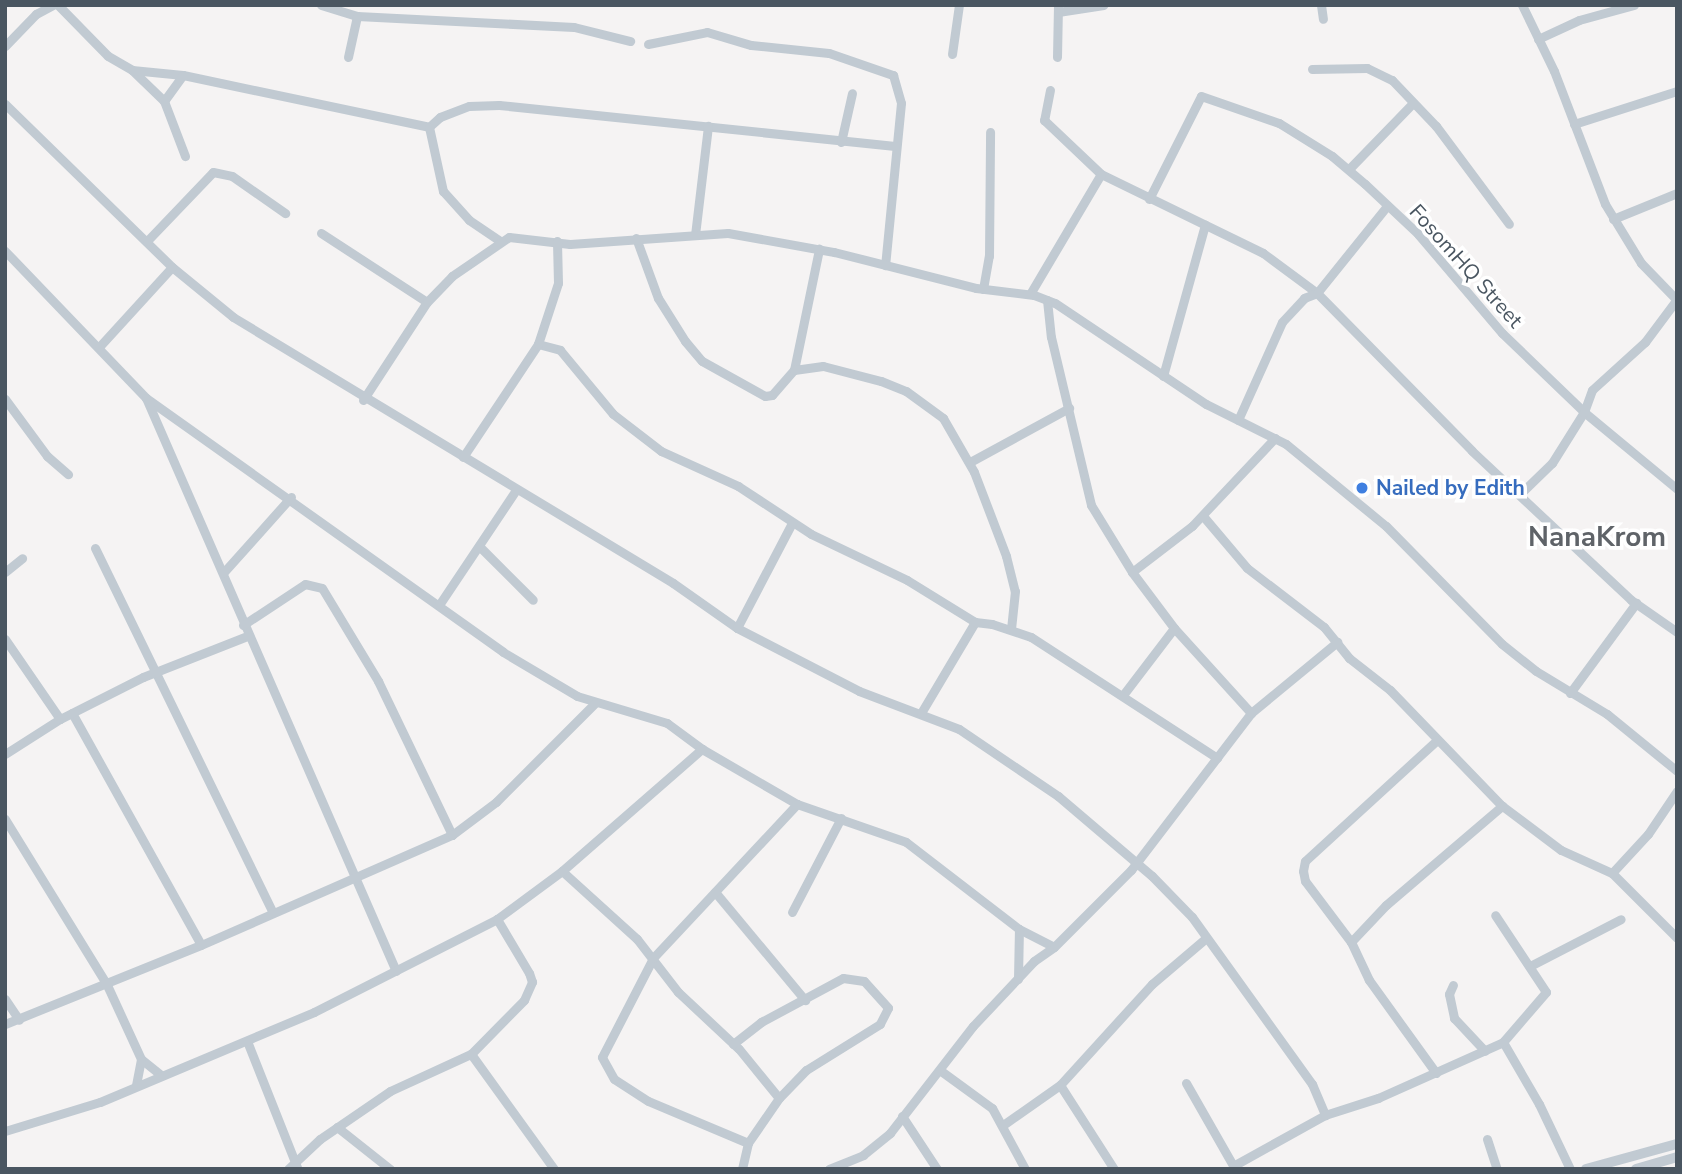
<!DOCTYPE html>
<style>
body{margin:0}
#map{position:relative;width:1682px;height:1174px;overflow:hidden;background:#f5f3f3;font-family:"Nunito Sans",sans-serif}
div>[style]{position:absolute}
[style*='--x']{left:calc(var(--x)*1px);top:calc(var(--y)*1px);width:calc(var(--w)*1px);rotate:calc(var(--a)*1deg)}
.minor>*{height:9px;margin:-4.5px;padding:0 4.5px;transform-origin:4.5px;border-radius:4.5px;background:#c1cad2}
.tertiary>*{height:10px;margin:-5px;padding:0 5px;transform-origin:5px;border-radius:5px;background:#c1cad2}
.dots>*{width:19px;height:19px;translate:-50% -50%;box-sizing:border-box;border:4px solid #fff;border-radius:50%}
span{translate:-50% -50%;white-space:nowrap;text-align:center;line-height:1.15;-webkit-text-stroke:7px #fff;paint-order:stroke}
.street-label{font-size:21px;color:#4a5661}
.shop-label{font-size:21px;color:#366cbe;font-weight:700}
.left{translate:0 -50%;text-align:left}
.district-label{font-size:28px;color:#5f6368;font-weight:700}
.frame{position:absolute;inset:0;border:7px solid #4a5661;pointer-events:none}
</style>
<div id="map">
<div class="minor">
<i style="--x:58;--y:5;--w:71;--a:45.6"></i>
<i style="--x:108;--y:56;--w:28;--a:30"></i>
<i style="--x:132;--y:70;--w:45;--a:44.1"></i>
<i style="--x:164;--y:101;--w:59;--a:69.1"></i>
<i style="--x:321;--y:5;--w:38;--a:17"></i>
<i style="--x:357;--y:16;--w:217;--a:2.9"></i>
<i style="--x:574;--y:27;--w:58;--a:14"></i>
<i style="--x:1321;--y:5;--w:14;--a:82"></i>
<i style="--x:1522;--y:5;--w:73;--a:64.1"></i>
<i style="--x:1554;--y:71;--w:142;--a:69"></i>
<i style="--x:1605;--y:204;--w:69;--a:58.6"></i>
<i style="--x:1641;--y:263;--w:52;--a:45.8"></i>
<i style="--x:1058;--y:12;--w:46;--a:-8.8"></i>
<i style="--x:1538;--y:39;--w:45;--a:-24.9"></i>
<i style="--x:1579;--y:20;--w:57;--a:-15.3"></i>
<i style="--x:648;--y:44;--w:60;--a:-11.5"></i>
<i style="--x:707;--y:32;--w:46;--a:16.5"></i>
<i style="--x:751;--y:45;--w:78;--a:5.9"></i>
<i style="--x:829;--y:53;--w:68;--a:19"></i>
<i style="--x:893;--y:75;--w:29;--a:74"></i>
<i style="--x:901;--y:103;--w:163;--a:95.6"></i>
<i style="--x:5;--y:46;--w:45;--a:-45.9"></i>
<i style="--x:36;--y:14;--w:19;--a:-28"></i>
<i style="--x:952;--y:54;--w:49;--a:-81.9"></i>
<i style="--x:348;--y:57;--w:42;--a:-77.6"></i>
<i style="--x:1057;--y:57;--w:52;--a:-88.9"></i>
<i style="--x:1312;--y:69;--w:55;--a:-1"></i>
<i style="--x:1367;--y:68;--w:28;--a:26"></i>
<i style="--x:1392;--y:80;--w:64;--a:46.3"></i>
<i style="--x:1436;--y:126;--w:122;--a:53.3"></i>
<i style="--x:132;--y:70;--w:51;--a:5.6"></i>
<i style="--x:183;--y:75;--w:251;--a:11.9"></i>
<i style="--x:1050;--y:90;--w:31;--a:101"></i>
<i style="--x:1044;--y:120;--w:79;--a:43.5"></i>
<i style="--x:1101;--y:174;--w:180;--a:26"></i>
<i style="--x:1263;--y:253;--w:67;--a:36.5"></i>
<i style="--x:1317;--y:293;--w:221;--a:45.5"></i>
<i style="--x:1472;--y:451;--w:218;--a:43.1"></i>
<i style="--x:1631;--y:600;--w:56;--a:34.8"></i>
<i style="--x:164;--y:101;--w:32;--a:-54"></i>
<i style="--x:5;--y:104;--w:233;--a:44.3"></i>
<i style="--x:172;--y:267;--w:79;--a:39.3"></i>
<i style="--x:233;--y:317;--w:514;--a:31.15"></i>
<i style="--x:673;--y:583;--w:78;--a:35.1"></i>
<i style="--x:737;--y:628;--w:137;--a:27.3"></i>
<i style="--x:859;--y:691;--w:107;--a:20.8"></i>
<i style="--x:959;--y:729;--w:120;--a:34.1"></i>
<i style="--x:1058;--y:796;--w:123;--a:40.4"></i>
<i style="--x:1152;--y:876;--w:57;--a:45.7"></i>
<i style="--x:1192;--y:917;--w:206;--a:54.3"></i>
<i style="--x:1312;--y:1084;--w:34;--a:67"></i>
<i style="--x:1574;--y:124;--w:108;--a:-17.8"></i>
<i style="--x:429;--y:127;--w:15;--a:-42"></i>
<i style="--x:440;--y:117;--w:31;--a:-21"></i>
<i style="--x:469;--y:106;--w:30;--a:-2"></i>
<i style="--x:499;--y:105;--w:398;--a:5.9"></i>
<i style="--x:429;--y:127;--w:66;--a:77.7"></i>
<i style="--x:443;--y:191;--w:39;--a:48"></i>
<i style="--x:469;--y:220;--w:37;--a:34"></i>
<i style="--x:841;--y:142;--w:50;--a:-77.3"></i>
<i style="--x:1349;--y:169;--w:92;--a:-45.9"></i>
<i style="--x:1149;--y:199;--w:115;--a:-63.2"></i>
<i style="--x:1201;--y:96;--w:83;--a:19.1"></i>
<i style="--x:1279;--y:123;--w:62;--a:31.9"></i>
<i style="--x:1332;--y:156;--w:43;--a:40.3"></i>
<i style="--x:1365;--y:184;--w:73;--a:43.3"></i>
<i style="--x:1418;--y:234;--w:130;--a:49.7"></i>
<i style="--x:1502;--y:333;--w:114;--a:43.9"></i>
<i style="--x:1584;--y:412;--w:121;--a:39.6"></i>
<i style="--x:1613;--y:219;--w:69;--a:-22.1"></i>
<i style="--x:321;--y:233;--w:126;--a:33.1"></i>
<i style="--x:695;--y:235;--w:110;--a:-83.2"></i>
<i style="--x:636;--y:238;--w:64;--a:69.9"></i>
<i style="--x:658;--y:298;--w:51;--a:57.9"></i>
<i style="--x:685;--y:341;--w:26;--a:50"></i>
<i style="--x:702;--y:361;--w:72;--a:29.1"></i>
<i style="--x:765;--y:396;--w:7;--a:-8"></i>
<i style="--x:772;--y:395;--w:33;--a:-49"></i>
<i style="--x:794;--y:370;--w:124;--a:-78.3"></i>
<i style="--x:147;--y:241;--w:95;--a:-46.3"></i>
<i style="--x:213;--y:172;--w:19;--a:12"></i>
<i style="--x:232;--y:176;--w:65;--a:34.9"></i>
<i style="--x:5;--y:251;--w:204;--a:46.2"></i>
<i style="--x:146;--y:398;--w:438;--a:35.4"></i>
<i style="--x:503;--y:652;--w:86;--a:30.7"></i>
<i style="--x:577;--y:696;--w:94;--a:16.7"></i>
<i style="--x:667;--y:723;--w:44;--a:36.6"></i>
<i style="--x:702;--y:749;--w:110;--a:30.1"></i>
<i style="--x:797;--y:804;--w:115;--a:19.2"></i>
<i style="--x:906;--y:842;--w:143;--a:37.6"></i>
<i style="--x:1019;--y:929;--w:39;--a:27"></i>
<i style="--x:983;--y:289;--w:34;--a:-80"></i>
<i style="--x:989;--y:256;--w:124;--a:-89.5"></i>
<i style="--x:1030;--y:294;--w:139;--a:-59.4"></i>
<i style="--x:1047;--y:300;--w:37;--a:84"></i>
<i style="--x:1051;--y:337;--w:173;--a:76.6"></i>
<i style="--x:1091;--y:505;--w:79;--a:58.5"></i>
<i style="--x:1132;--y:572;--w:76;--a:-37.5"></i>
<i style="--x:1192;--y:526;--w:121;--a:-46.7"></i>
<i style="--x:538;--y:344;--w:23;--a:15"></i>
<i style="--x:560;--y:350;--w:83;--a:50.4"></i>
<i style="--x:613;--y:414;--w:61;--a:37.6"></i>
<i style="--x:661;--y:451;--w:85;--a:24.4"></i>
<i style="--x:738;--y:486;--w:87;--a:33.3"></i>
<i style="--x:811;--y:534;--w:106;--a:25.6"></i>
<i style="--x:907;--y:580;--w:80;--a:31.7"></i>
<i style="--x:99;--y:347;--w:108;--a:-47.6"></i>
<i style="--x:794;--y:370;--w:29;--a:-8"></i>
<i style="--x:823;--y:366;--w:60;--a:14.5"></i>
<i style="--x:881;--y:381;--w:27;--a:22"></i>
<i style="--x:906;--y:391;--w:46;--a:36.1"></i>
<i style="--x:943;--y:418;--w:62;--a:60.1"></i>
<i style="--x:974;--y:472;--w:90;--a:69.1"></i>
<i style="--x:1006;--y:556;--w:36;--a:76"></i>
<i style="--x:1015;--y:591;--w:37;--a:96"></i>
<i style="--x:1163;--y:376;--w:157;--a:-74.5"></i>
<i style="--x:146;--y:398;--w:625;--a:66.43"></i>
<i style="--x:5;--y:399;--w:71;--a:53.6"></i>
<i style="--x:47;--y:456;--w:28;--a:41"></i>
<i style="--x:363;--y:400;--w:117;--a:-56.9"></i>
<i style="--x:427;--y:302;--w:36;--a:-46"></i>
<i style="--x:452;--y:276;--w:69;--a:-34.4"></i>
<i style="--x:509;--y:237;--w:61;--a:6.5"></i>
<i style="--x:570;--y:244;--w:158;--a:-4"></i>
<i style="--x:728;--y:233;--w:108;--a:10.2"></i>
<i style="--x:834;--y:252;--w:146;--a:14.2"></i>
<i style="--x:976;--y:288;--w:58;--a:6.9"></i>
<i style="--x:1034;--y:295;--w:22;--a:21"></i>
<i style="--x:1055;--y:303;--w:182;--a:33.8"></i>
<i style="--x:1206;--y:404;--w:89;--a:26.6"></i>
<i style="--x:1286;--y:444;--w:129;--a:39.4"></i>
<i style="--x:1386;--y:526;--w:165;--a:45.5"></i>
<i style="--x:1502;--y:644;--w:43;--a:38.5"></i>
<i style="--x:1536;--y:671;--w:83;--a:31.2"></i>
<i style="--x:1607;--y:714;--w:90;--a:39.2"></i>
<i style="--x:1238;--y:420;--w:107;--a:-65.8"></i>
<i style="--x:1282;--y:322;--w:33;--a:-47"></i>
<i style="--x:1304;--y:298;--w:14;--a:-21"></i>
<i style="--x:1317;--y:293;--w:112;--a:-51.2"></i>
<i style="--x:463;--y:457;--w:136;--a:-56.4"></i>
<i style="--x:538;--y:344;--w:64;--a:-71.8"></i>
<i style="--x:558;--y:283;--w:42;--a:-91.4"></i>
<i style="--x:970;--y:462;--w:113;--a:-28.6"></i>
<i style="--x:1521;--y:493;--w:43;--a:-44.1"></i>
<i style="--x:1552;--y:463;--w:60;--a:-57.9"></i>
<i style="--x:1584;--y:412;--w:23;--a:-70"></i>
<i style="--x:1592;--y:390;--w:72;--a:-42.2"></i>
<i style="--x:1645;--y:342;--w:54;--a:-53.3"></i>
<i style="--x:1203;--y:516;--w:68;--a:49.8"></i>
<i style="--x:1247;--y:568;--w:97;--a:37.5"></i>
<i style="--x:1324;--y:627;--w:40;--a:51"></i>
<i style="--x:1349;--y:658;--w:52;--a:38"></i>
<i style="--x:1390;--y:690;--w:160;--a:46"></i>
<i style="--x:1501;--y:805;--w:75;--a:36.9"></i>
<i style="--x:1561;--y:850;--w:56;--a:24.3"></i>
<i style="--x:1612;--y:873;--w:92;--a:45"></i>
<i style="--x:479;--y:546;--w:76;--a:45"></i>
<i style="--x:95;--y:548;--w:404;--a:64"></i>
<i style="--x:5;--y:572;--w:22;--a:-39"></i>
<i style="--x:1132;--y:572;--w:70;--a:53.1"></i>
<i style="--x:1174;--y:628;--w:115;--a:47.8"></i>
<i style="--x:223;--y:573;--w:102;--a:-48.2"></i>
<i style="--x:439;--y:605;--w:138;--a:-56.2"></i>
<i style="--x:243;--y:625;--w:74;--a:-33.5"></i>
<i style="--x:305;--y:584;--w:17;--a:13"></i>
<i style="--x:322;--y:588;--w:109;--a:58.9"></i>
<i style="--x:378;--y:681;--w:171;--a:64.3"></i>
<i style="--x:737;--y:628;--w:119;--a:-62.4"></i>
<i style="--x:5;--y:639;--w:97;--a:55.5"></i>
<i style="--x:1570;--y:693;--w:112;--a:-53.7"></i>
<i style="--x:1123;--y:695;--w:84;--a:-52.7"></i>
<i style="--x:72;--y:713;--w:265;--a:60.9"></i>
<i style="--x:921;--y:713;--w:106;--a:-59.3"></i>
<i style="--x:975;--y:622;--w:17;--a:7"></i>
<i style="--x:992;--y:624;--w:41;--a:18.4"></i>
<i style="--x:1031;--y:637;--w:222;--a:33"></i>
<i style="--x:5;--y:754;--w:65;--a:-32.5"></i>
<i style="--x:60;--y:719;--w:93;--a:-26.8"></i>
<i style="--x:143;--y:677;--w:112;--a:-21.5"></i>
<i style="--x:5;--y:819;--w:195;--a:58.4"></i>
<i style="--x:107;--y:985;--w:81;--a:65.3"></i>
<i style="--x:141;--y:1059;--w:26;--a:39"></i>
<i style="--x:562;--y:871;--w:101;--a:42.2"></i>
<i style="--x:637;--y:939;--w:67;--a:52.3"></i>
<i style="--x:678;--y:992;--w:83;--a:43.1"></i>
<i style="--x:739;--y:1049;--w:63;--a:50.8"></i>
<i style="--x:1612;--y:873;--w:53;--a:-47.3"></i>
<i style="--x:1648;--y:834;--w:52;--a:-56"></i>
<i style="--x:715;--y:892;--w:141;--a:50.2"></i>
<i style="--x:792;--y:912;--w:106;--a:-62.5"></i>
<i style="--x:1351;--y:942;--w:51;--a:-46.6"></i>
<i style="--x:1386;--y:905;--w:153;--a:-40.5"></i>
<i style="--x:1530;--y:966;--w:102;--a:-27.3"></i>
<i style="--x:1018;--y:979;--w:50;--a:-88.9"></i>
<i style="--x:1453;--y:985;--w:10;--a:114"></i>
<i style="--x:1449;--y:994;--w:25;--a:78"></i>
<i style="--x:1454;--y:1018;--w:45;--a:46.8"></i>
<i style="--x:5;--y:999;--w:25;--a:56"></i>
<i style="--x:5;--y:1024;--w:211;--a:-22"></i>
<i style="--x:201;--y:945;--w:274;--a:-23.7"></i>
<i style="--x:452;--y:835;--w:55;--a:-36.9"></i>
<i style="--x:496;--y:802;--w:140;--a:-45"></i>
<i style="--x:247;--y:1041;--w:136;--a:68.4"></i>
<i style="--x:1503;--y:1042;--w:72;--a:59.9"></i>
<i style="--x:1539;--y:1104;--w:72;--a:64.5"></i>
<i style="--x:733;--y:1044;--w:36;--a:-38"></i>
<i style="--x:761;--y:1022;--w:93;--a:-28.2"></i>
<i style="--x:843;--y:978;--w:21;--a:8"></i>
<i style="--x:864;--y:981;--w:36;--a:48"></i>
<i style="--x:888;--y:1008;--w:18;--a:117"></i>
<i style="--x:880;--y:1024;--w:87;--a:148.1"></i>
<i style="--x:806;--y:1070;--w:39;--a:134"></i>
<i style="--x:779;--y:1098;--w:55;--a:124.6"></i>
<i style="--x:748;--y:1143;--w:27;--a:103"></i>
<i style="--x:471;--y:1054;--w:142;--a:54.2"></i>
<i style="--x:941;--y:1071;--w:63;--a:36"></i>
<i style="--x:992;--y:1108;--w:69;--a:61.6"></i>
<i style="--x:1436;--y:1073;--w:115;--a:-125.8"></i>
<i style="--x:1369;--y:980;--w:42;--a:-115.3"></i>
<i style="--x:1351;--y:942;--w:76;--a:-127"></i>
<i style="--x:1305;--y:881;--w:10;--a:-101"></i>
<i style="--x:1303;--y:871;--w:10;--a:-79"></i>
<i style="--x:1305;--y:861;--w:179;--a:-42.5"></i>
<i style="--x:1186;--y:1083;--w:99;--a:60.3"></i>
<i style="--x:136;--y:1085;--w:26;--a:-79"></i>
<i style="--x:1060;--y:1085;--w:100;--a:57.3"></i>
<i style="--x:902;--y:1116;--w:64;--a:56.6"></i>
<i style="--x:1003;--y:1125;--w:70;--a:-35.1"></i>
<i style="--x:1060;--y:1085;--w:137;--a:-47.7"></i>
<i style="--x:1152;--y:984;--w:71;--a:-40.4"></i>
<i style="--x:337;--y:1127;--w:68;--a:38.4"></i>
<i style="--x:5;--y:1131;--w:99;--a:-17"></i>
<i style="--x:100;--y:1102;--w:232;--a:-22.8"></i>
<i style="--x:314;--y:1012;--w:205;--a:-26.9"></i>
<i style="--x:497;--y:919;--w:81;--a:-36.4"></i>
<i style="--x:562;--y:871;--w:186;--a:-41.1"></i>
<i style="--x:1487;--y:1139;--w:32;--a:72"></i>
<i style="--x:748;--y:1143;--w:108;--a:-157.2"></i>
<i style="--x:648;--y:1101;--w:40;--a:-147.1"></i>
<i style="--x:614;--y:1079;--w:25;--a:-119"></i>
<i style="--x:602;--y:1057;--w:111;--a:-62.7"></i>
<i style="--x:653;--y:958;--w:211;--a:-46.9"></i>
<i style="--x:1233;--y:1166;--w:105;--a:-29"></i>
<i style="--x:1325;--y:1115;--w:56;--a:-17.8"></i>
<i style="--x:1378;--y:1098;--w:137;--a:-24.1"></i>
<i style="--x:1503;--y:1042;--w:66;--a:-49.3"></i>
<i style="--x:1546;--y:992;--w:92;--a:-123.5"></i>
<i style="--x:288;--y:1169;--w:44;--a:-43.2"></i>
<i style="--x:320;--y:1139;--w:85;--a:-34.4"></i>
<i style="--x:390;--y:1091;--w:89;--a:-24.6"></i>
<i style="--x:471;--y:1054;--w:76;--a:-45.5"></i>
<i style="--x:524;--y:1000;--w:20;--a:-66"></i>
<i style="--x:532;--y:982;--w:9;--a:-108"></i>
<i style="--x:529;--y:973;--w:63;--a:-120.7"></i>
<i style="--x:829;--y:1169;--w:37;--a:-22"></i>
<i style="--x:863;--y:1155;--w:35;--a:-39"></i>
<i style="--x:890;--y:1133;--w:135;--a:-52.2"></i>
<i style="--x:973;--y:1026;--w:89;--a:-46.8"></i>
<i style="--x:1034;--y:961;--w:24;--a:-35"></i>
<i style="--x:1054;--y:947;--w:109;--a:-45"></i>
<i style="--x:1131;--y:870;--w:198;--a:-52.6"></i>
<i style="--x:1251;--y:713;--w:112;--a:-39.5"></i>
</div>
<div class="tertiary">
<i style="--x:1586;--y:1169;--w:94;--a:-15.4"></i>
<i style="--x:1636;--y:1169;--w:43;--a:-16.3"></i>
</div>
<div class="dots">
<i style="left:1362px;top:488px;background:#3f7fe0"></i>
</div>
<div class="street-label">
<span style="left:1466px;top:266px;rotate:48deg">FosomHQ Street</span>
</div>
<div class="shop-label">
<span class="left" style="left:1376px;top:488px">Nailed by Edith</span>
</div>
<div class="district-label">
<span style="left:1597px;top:537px">NanaKrom</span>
</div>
<div class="frame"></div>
</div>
